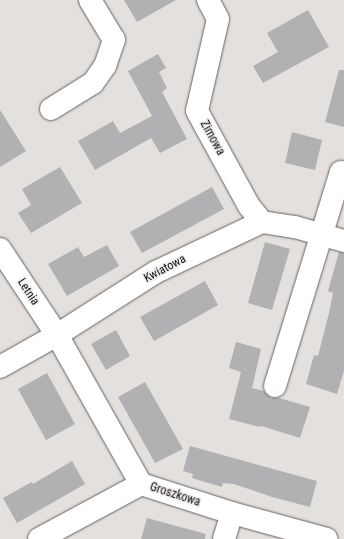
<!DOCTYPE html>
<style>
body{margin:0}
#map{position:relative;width:344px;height:539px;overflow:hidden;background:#e3e0de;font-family:"Roboto Condensed",sans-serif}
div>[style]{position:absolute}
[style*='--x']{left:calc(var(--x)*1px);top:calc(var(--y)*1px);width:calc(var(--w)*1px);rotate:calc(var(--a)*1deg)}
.building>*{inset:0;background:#b1b0b3}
.roads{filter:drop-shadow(0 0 1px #666362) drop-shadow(0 0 1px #666362)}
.minor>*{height:22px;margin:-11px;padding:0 11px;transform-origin:11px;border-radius:11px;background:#fff}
span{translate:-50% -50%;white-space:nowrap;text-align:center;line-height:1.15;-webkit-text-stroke:3px #f1edec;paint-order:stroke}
.street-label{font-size:12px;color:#141312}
</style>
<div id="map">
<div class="building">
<i style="clip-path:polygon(124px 0,176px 0,137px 22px)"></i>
<i style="clip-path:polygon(308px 10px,329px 47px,263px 83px,253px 66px,278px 52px,267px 33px)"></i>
<i style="clip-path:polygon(158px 54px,166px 68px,159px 72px,167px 88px,162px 92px,187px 139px,160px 153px,151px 138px,95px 170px,78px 141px,113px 121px,120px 133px,152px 116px,128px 71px)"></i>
<i style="clip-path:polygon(339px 70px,344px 70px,344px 127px,325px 122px)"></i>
<i style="clip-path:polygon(0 110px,26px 151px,0 167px)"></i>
<i style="clip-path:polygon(292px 132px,322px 140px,315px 170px,285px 163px)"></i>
<i style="clip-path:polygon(60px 167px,82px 203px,31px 233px,18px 213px,31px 205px,22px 189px)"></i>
<i style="clip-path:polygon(212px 187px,224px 209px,142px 253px,130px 232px)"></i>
<i style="clip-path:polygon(265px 242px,290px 249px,272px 310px,248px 303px)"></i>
<i style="clip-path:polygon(107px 245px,119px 266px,67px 296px,48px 264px,78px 247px,84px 257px)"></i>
<i style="clip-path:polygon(339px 252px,344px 253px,344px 371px,337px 394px,306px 384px,314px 355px,318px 356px,329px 313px,333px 293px,328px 291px)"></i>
<i style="clip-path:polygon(205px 281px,218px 305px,154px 341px,140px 317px)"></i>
<i style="clip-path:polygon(116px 330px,130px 356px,106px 370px,91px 344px)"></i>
<i style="clip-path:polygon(236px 342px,261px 349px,252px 388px,264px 391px,271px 398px,279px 398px,310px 407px,300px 438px,261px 426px,260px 427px,229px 419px,241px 372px,229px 368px)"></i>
<i style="clip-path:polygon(47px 373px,75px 424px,46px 440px,18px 389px)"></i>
<i style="clip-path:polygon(145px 382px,183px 449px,155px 463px,118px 397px)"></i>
<i style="clip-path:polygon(190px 446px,317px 481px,310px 507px,272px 497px,234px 484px,223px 483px,222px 487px,192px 478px,193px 474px,183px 471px)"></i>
<i style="clip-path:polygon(72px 461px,85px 484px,17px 523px,3px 498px,32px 482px,33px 484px)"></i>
<i style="clip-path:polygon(147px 518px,206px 534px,205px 539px,141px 539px)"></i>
</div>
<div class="roads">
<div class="minor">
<i style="--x:208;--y:0;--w:21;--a:62"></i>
<i style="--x:218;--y:19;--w:94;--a:102.9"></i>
<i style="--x:197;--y:111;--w:108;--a:61.3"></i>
<i style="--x:249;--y:206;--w:21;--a:51"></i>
<i style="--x:51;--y:109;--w:49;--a:-31.8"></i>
<i style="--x:93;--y:83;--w:21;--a:-55"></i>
<i style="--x:105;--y:66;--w:28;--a:-71"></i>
<i style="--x:114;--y:40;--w:47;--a:-121"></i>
<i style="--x:0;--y:249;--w:103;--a:56.5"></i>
<i style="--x:57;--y:335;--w:171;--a:60.6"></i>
<i style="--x:141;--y:484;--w:96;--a:17.7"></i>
<i style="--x:232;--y:513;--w:98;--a:15.3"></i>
<i style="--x:0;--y:367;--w:65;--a:-29.3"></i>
<i style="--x:57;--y:335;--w:117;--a:-32.5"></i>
<i style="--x:156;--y:272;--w:117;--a:-25.3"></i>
<i style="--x:262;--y:222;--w:33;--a:9"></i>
<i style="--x:295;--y:227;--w:51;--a:15.9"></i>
<i style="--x:275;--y:386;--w:224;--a:-72.9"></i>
<i style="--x:39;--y:539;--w:116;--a:-28.3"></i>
<i style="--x:224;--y:539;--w:27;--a:-73"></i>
</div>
</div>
<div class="street-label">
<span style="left:212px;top:138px;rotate:61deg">Zimowa</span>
<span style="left:165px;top:269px;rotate:-28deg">Kwiatowa</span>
<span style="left:28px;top:292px;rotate:57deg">Letnia</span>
<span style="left:175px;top:495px;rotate:18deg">Groszkowa</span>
</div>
</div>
